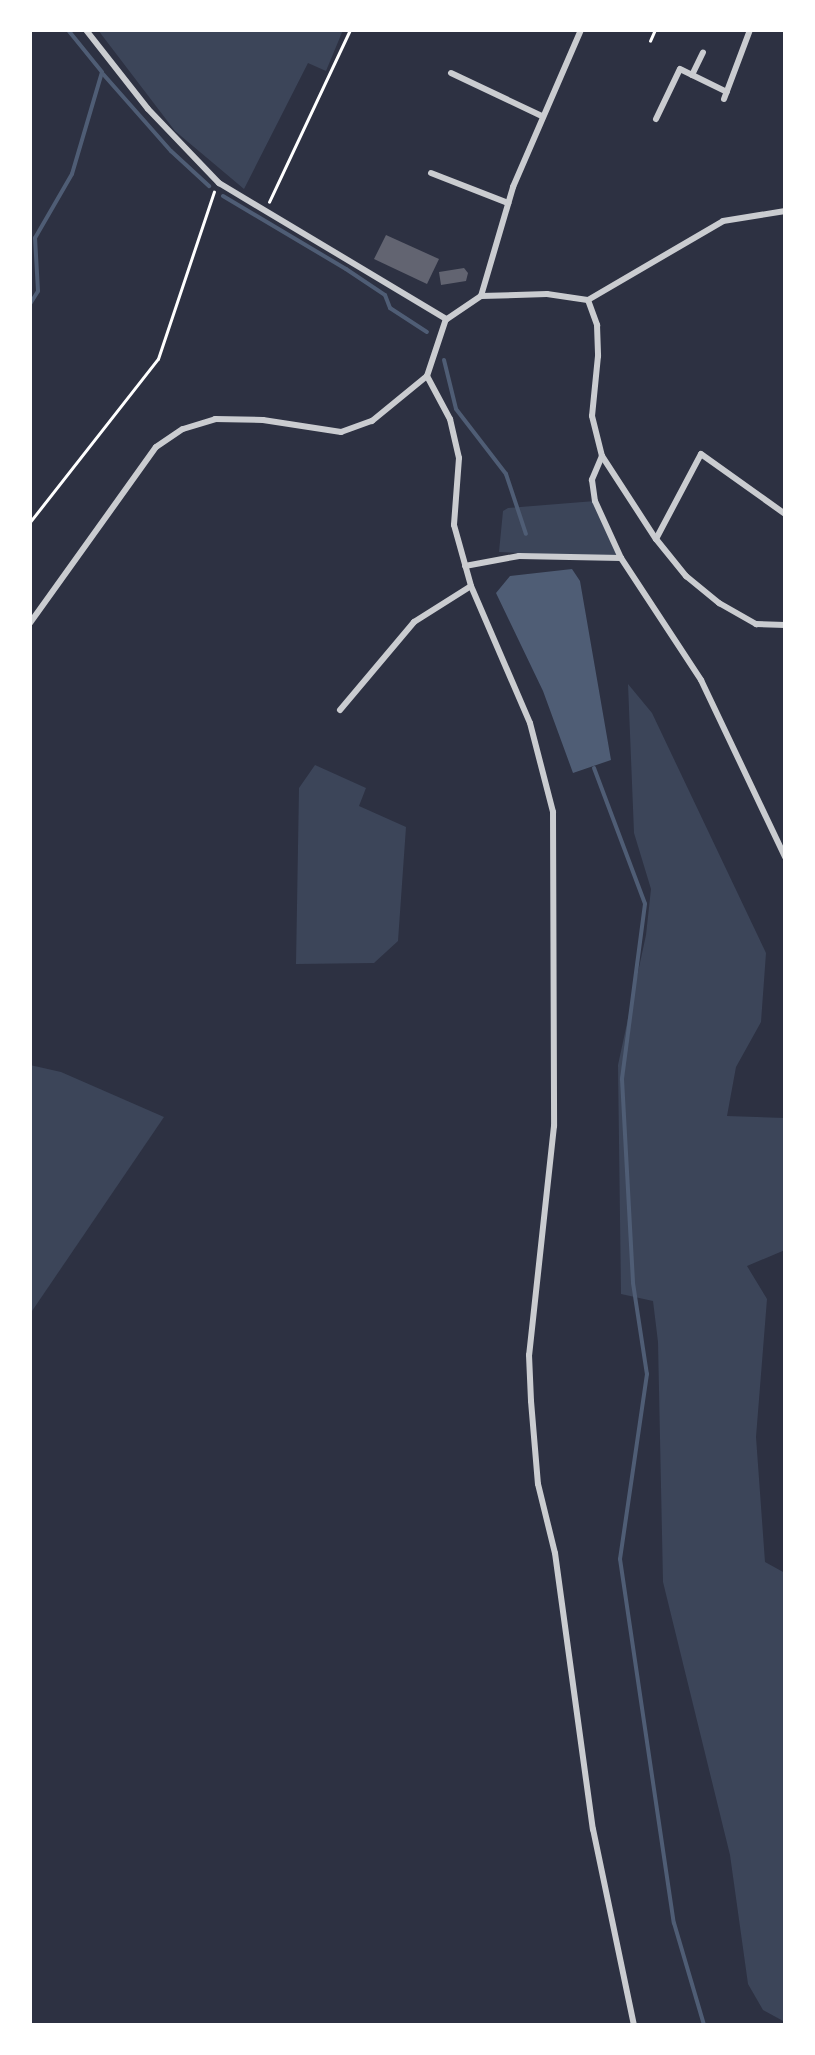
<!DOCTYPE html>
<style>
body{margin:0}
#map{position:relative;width:815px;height:2055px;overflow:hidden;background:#2d3142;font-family:"DejaVu Sans",sans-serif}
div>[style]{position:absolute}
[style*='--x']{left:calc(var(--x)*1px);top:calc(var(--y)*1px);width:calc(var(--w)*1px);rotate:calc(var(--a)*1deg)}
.green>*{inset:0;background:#3c4559}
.water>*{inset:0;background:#4f5d75}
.stream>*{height:4px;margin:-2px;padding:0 2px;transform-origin:2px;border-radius:2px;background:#4f5d75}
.building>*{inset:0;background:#626471}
.path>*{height:2.5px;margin:-1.25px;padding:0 1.25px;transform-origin:1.25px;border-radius:1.25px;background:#fff}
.minor>*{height:6px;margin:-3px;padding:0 3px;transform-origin:3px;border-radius:3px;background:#caccd0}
span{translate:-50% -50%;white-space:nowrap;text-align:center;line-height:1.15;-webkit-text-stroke:8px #fff;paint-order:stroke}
.frame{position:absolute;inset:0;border:32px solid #fff;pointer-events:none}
</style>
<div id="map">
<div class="green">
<i style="clip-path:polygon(98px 30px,343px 30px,326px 71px,308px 63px,244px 189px,175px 131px)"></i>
<i style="clip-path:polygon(595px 501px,621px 558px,499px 552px,503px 511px,508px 508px)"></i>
<i style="clip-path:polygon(628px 684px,652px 713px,766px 953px,761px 1022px,736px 1067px,727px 1116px,785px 1118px,785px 1250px,747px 1266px,767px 1299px,756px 1437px,765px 1562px,785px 1573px,785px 2022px,763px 2010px,748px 1984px,730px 1855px,663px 1582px,658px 1342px,653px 1301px,621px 1294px,618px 1065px,646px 935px,651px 889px,634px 833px)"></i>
<i style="clip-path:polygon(315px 765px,366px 788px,359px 806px,406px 827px,398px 941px,374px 963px,296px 964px,299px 788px)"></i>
<i style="clip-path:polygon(30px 1065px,61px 1072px,164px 1117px,30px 1314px)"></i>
</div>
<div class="water">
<i style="clip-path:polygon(572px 569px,580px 581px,611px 760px,573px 773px,543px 691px,496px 593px,510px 576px)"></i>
</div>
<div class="stream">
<i style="--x:103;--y:74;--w:103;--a:48.6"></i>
<i style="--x:171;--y:151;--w:52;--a:42.6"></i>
<i style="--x:223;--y:196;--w:143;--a:30.7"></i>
<i style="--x:346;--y:269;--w:47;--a:33.7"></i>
<i style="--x:385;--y:295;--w:14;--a:69"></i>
<i style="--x:390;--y:308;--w:44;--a:33"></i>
<i style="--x:30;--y:304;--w:15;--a:-58"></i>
<i style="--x:38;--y:291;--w:53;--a:-93.2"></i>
<i style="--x:35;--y:238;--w:74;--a:-60"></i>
<i style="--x:72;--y:174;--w:106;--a:-73.6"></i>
<i style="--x:102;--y:72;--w:54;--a:-129"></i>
<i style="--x:444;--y:360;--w:50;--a:76.2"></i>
<i style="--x:456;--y:409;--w:82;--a:52.4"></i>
<i style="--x:506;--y:474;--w:63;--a:71.6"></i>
<i style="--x:594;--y:768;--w:145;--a:69.4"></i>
<i style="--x:645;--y:904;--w:177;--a:97.5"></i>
<i style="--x:622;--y:1079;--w:204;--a:86.9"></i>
<i style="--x:633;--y:1283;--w:92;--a:81.3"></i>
<i style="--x:647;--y:1374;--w:187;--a:98.3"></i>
<i style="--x:620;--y:1559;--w:368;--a:81.6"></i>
<i style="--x:674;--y:1923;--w:106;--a:73.6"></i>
</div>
<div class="building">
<i style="clip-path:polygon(386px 235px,439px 259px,427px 284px,374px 259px)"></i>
<i style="clip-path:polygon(464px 268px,468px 273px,466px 281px,441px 285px,439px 272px)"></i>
</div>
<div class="path">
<i style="--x:650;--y:41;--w:12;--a:-66"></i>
<i style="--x:269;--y:202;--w:190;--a:-64.8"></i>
<i style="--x:30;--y:522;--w:207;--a:-51.9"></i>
<i style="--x:158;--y:359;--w:176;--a:-71.5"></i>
</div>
<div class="minor">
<i style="--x:86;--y:30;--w:100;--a:51.9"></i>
<i style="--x:148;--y:109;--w:103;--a:46.2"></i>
<i style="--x:219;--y:183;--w:265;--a:30.9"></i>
<i style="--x:451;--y:73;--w:101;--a:25.3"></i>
<i style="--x:692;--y:75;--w:25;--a:-64"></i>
<i style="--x:724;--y:99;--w:74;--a:-69.4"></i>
<i style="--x:656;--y:119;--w:55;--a:-64.4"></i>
<i style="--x:680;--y:69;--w:52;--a:26.1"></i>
<i style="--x:431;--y:173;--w:83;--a:21.3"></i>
<i style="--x:481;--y:296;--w:114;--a:-73.6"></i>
<i style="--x:513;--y:187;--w:171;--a:-66.6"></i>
<i style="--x:588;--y:300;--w:27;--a:70"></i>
<i style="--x:597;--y:325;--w:31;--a:88"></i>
<i style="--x:598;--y:356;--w:60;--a:95.7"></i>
<i style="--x:592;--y:416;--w:41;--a:76"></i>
<i style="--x:602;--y:456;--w:99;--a:57"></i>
<i style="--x:656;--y:539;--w:48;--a:51"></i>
<i style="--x:686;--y:576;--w:43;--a:39.3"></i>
<i style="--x:719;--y:603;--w:43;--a:29.6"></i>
<i style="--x:756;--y:624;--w:29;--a:2"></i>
<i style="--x:447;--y:319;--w:41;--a:-34.1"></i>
<i style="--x:481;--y:296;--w:66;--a:-1.7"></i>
<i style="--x:547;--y:294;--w:41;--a:8.3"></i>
<i style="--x:588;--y:300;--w:156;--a:-30.3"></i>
<i style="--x:723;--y:221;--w:63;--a:-9.2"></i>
<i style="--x:427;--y:376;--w:49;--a:61.9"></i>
<i style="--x:450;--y:419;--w:40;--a:77"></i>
<i style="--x:459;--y:458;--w:67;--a:94.3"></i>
<i style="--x:454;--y:525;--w:63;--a:74.4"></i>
<i style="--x:471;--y:586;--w:149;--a:66.7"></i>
<i style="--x:530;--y:723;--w:92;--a:75.5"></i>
<i style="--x:553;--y:812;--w:314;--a:89.8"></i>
<i style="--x:554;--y:1126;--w:230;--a:96.2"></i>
<i style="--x:529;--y:1355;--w:46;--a:87.5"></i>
<i style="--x:531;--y:1401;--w:83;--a:85.2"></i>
<i style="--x:538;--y:1484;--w:71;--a:76.2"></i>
<i style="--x:555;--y:1553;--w:279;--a:82.2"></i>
<i style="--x:593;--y:1829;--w:200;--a:78.2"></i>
<i style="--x:602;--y:456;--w:26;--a:113"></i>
<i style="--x:592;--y:480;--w:21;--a:82"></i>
<i style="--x:595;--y:501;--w:63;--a:65.5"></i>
<i style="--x:621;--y:558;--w:146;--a:56.7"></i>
<i style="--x:701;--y:680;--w:196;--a:64.6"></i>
<i style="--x:656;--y:539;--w:96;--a:-62.1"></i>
<i style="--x:701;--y:454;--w:103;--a:35.5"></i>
<i style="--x:465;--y:566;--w:55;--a:-10.5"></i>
<i style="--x:519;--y:556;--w:102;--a:1.1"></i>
<i style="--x:30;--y:623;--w:216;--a:-54.4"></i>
<i style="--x:156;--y:447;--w:32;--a:-34"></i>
<i style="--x:183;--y:429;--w:34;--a:-17"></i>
<i style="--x:215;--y:419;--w:48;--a:1.2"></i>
<i style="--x:263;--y:420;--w:79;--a:8.7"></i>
<i style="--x:341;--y:432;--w:33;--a:-20"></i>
<i style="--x:372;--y:421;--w:71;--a:-39.3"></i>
<i style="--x:427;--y:376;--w:60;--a:-71.6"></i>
<i style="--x:340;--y:710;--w:115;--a:-49.9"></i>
<i style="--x:414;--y:622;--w:67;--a:-32.3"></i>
</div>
<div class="frame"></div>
</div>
